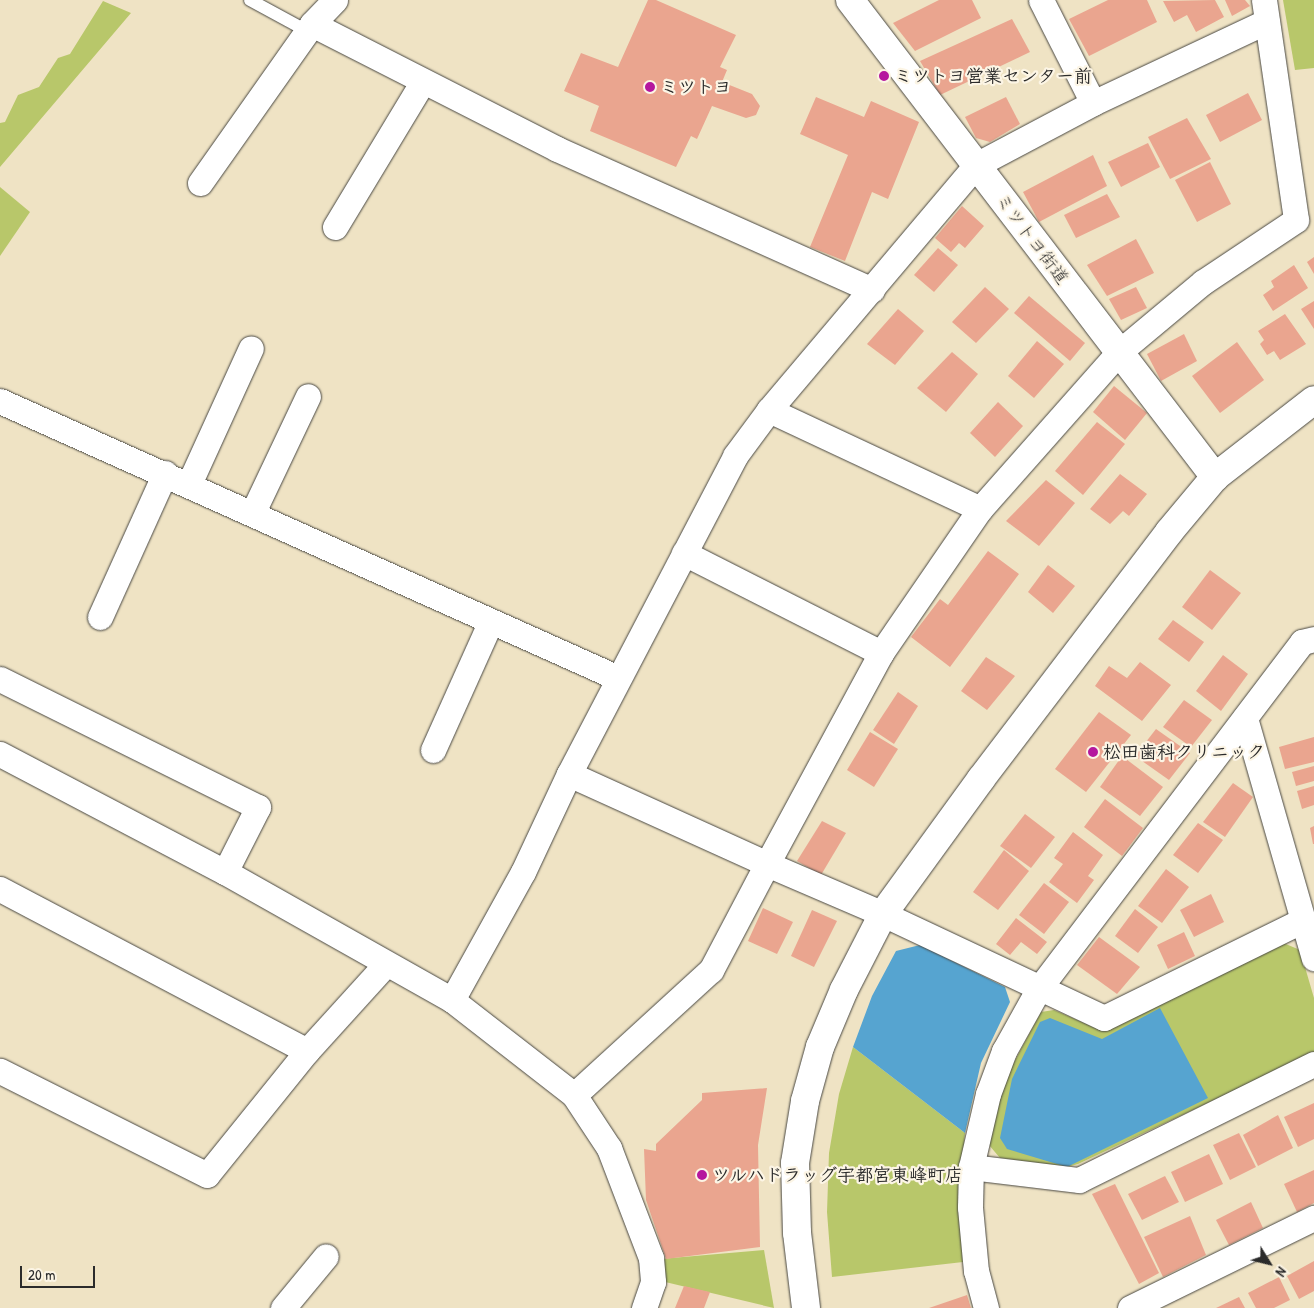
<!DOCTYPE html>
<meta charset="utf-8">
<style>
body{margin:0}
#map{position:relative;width:1314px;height:1308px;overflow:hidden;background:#efe3c4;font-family:"Patrick Hand","Klee One",sans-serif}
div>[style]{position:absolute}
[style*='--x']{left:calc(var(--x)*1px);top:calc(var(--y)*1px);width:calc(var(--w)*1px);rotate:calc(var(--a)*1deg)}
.green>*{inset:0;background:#b8c76a}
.water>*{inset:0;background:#56a4d0}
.building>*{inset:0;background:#eaa58f}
.roads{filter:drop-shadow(0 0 1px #484742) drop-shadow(0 0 1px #484742)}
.service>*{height:12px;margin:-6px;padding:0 6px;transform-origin:6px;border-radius:6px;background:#fff}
.minor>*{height:25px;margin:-12.5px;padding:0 12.5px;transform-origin:12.5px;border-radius:12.5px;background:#fff}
.tertiary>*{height:28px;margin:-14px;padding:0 14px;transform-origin:14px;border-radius:14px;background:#fff}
.dots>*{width:14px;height:14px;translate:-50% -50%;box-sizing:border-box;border:2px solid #fcf5e5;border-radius:50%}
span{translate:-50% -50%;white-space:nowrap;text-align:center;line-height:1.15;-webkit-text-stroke:4.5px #fcf5e5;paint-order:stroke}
.poi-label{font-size:18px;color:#2b2b2b;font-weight:700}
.left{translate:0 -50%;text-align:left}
.street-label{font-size:18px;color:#2b2b2b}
.north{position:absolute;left:1244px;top:1238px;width:50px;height:50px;-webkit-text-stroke:4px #fcf5e5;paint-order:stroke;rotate:126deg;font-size:14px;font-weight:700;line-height:20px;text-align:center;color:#2b2b2b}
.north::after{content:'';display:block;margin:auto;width:18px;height:22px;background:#2b2b2b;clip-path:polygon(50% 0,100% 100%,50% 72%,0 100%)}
.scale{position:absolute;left:20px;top:1266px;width:75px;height:22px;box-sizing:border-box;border:2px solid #2b2b2b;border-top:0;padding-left:6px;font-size:15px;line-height:18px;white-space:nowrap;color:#2b2b2b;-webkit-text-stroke:4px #fcf5e5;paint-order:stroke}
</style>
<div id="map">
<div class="green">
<i style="clip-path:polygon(1283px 0,1314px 0,1314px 68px,1295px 70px)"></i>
<i style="clip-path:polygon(103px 1px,131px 13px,0 167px,0 123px,5px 122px,18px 95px,39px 87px,58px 58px,70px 54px)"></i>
<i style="clip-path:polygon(0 187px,30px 212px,0 256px)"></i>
<i style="clip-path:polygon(1281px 942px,1300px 950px,1314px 998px,1314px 1053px,1078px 1164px,1067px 1167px,1000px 1158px,989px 1145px,997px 1107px,1013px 1064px,1041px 1012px,1054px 1010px,1103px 1031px)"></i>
<i style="clip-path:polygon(853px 1047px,965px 1133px,958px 1206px,963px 1262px,832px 1277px,827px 1212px,829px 1153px,839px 1094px)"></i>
<i style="clip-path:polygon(764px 1250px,774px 1308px,661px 1281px,660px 1259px)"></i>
</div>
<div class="water">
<i style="clip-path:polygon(920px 945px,1005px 987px,1010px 1002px,981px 1063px,965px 1133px,853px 1047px,872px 996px,896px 951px)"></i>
<i style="clip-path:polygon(1160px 1008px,1208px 1098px,1067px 1167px,1007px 1149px,1000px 1138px,1012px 1079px,1040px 1022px,1050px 1018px,1102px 1039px)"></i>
</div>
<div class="building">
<i style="clip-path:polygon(648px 0,656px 0,736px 35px,720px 67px,727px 70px,722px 82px,752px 94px,760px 106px,756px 115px,746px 118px,712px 106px,697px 139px,691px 136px,676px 167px,590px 131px,599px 106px,564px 91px,581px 53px,618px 67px)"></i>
<i style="clip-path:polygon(939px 0,972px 0,981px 18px,915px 51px,893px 23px)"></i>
<i style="clip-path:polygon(1108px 0,1147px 0,1157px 22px,1089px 56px,1069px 19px)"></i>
<i style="clip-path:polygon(1215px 0,1224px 17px,1196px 32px,1187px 15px,1174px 22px,1163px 1px)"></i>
<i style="clip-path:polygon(1225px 0,1245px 0,1250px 6px,1232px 16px)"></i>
<i style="clip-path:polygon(1012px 19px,1030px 52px,940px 95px,920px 61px)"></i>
<i style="clip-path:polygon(1248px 93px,1262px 120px,1220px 142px,1206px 115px)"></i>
<i style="clip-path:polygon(816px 97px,864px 117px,871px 101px,919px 122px,888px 199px,872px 192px,845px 261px,810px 247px,848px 155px,800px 134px)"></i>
<i style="clip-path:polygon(1006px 97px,1020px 124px,990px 142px,976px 138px,965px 117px)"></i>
<i style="clip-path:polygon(1187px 118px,1211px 159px,1170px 179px,1148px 137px)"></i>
<i style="clip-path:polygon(1148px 143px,1160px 167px,1121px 187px,1108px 162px)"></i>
<i style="clip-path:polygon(1093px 155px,1107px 186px,1039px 222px,1023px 192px)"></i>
<i style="clip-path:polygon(1210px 162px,1231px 204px,1197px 222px,1175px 180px)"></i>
<i style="clip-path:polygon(1107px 194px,1120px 217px,1076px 238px,1064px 215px)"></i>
<i style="clip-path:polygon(962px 206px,984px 226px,965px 248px,959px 243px,951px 252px,935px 238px)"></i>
<i style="clip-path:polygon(1136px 239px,1154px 273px,1107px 296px,1087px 265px)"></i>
<i style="clip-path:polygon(938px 248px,958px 265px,934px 292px,914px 275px)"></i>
<i style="clip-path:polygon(1314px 257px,1314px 274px,1307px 262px)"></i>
<i style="clip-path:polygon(1294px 265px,1308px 288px,1273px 311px,1263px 295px,1274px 287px,1271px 281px)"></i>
<i style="clip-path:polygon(985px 287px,1009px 309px,976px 343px,952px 322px)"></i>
<i style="clip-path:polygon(1136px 287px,1147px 308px,1121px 320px,1109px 299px)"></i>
<i style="clip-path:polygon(1029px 296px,1085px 343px,1070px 361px,1014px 313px)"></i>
<i style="clip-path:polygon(1314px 301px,1314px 329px,1301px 309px)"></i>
<i style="clip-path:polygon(898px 309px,924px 331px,895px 365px,867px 344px)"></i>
<i style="clip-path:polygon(1285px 314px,1306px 344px,1280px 360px,1274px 351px,1267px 355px,1260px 344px,1264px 340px,1258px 331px)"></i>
<i style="clip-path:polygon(1184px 334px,1197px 361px,1161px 381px,1147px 354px)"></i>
<i style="clip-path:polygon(1037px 341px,1064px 364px,1034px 398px,1008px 376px)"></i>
<i style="clip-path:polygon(1237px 342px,1264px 380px,1220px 413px,1192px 376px)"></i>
<i style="clip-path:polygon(952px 352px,978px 374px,946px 412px,917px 388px)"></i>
<i style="clip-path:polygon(1114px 386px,1147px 413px,1125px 440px,1093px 412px)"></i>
<i style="clip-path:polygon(998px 402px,1023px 426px,995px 457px,970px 433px)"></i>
<i style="clip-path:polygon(1097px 422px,1125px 444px,1083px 495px,1055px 471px)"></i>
<i style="clip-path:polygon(1120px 474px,1147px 494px,1129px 516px,1123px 511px,1110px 524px,1090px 509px)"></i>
<i style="clip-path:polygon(1046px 480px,1075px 503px,1039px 546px,1006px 521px)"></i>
<i style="clip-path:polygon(988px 551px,1019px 574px,950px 667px,911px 637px,940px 599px,948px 605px)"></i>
<i style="clip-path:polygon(1048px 565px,1075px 586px,1053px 613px,1028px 592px)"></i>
<i style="clip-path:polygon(1210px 570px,1241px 593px,1212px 630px,1182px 607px)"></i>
<i style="clip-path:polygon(1173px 620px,1204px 642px,1189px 662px,1158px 639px)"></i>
<i style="clip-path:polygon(1223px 655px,1248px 674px,1221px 711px,1196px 691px)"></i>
<i style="clip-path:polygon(986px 657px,1015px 676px,987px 710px,961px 691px)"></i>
<i style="clip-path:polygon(1140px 662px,1171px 685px,1142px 721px,1095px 686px,1109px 666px,1127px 678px)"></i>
<i style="clip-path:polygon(898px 692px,918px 706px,894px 744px,873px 730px)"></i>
<i style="clip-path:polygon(1184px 700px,1212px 720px,1191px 747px,1163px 727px)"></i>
<i style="clip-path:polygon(1099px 712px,1131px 735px,1086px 792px,1055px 769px)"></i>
<i style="clip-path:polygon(1156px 729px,1190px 753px,1169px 780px,1135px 756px)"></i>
<i style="clip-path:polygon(870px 732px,898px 749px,874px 787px,847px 770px)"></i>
<i style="clip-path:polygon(1314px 737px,1314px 762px,1285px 769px,1279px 747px)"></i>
<i style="clip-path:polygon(1122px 756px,1163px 787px,1140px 816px,1100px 787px)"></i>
<i style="clip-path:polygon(1314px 766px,1314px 781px,1296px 786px,1292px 772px)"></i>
<i style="clip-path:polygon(1233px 783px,1253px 797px,1225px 837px,1203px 822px)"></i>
<i style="clip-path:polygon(1314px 786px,1314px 805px,1302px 809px,1297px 791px)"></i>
<i style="clip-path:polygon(1105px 799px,1143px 828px,1122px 856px,1084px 827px)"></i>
<i style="clip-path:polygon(1025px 814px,1055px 837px,1031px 868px,1000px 846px)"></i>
<i style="clip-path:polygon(822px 821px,846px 833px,821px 875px,797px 861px)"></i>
<i style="clip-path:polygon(1198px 823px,1223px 840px,1198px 873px,1173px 855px)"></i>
<i style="clip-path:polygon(1314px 826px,1314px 844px,1313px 844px,1310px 828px)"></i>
<i style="clip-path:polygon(1073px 832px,1103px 855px,1088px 876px,1094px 880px,1077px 903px,1049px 882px,1063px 864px,1054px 858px)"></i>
<i style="clip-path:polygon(1004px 850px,1029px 871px,998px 910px,973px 892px)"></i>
<i style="clip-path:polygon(1166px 869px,1189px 887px,1162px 923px,1138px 906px)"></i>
<i style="clip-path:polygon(1044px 883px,1069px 902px,1044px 934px,1019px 915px)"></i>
<i style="clip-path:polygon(1211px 894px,1224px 922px,1194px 937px,1180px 910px)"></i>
<i style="clip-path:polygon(763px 908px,793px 922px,777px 954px,748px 941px)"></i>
<i style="clip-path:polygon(1135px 909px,1158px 927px,1138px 953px,1115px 936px)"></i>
<i style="clip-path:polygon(812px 910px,837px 921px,814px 967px,791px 956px)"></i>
<i style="clip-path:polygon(1016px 918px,1047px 942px,1037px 954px,1021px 942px,1010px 955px,996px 944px)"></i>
<i style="clip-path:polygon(1184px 932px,1195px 956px,1168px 969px,1157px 945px)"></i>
<i style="clip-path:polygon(1099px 937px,1140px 967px,1117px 994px,1077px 965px)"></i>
<i style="clip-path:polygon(767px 1088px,758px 1145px,760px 1247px,666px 1259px,646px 1200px,644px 1149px,656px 1151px,656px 1144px,702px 1100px,702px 1093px)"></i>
<i style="clip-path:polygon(1314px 1103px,1314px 1139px,1298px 1147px,1284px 1117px)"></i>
<i style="clip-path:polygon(1278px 1115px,1293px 1148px,1258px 1166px,1243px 1135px)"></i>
<i style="clip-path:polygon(1239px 1133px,1256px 1167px,1230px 1180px,1213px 1145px)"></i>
<i style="clip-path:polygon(1209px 1154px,1223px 1184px,1185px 1202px,1171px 1172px)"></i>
<i style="clip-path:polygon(1314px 1170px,1314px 1203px,1297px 1212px,1284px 1184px)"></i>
<i style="clip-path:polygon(1165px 1176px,1179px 1202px,1142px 1220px,1128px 1194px)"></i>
<i style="clip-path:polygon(1115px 1184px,1159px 1273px,1139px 1284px,1092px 1194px)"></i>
<i style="clip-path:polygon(1251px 1202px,1263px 1228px,1229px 1245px,1216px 1220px)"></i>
<i style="clip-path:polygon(1190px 1216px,1206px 1255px,1163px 1277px,1144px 1237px)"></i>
<i style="clip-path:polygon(1314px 1261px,1314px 1291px,1299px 1299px,1287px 1276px)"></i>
<i style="clip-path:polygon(1279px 1277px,1290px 1300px,1274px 1308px,1256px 1308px,1248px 1293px)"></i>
<i style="clip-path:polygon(684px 1286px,710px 1292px,704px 1308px,675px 1308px)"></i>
<i style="clip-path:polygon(967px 1295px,971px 1308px,929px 1308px)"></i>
<i style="clip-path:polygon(1239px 1297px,1245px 1308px,1216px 1308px)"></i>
</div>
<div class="roads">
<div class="service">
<i style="--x:250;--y:0;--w:65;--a:28.5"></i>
</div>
<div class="minor">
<i style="--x:335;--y:0;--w:33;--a:134"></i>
<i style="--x:312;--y:24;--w:275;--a:27"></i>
<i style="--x:557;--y:149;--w:345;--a:24.1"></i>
<i style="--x:1041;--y:0;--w:115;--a:63.2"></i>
<i style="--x:1264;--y:0;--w:222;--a:81.7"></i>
<i style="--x:1296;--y:220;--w:112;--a:146.3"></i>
<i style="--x:1203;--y:282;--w:109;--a:140.2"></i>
<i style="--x:1119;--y:352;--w:210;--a:131.5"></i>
<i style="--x:980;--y:509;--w:175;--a:124.5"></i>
<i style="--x:881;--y:653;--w:240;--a:118.4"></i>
<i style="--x:767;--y:864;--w:126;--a:23.3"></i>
<i style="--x:883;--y:914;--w:244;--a:25.2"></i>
<i style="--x:1104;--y:1018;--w:222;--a:-26.2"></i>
<i style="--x:200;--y:183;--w:194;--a:-54.8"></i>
<i style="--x:335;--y:227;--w:170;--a:-58.9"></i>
<i style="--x:0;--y:401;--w:677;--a:24.14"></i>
<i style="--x:769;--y:410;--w:233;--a:25.1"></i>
<i style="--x:189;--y:484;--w:149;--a:-65.5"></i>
<i style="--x:253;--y:512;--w:128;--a:-64.6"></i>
<i style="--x:684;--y:553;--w:221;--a:26.9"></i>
<i style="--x:100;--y:617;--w:158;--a:-65.7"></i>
<i style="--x:0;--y:679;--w:288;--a:26.4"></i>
<i style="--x:258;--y:807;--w:73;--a:116.9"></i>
<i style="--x:1245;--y:718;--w:250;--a:74"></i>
<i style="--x:433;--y:750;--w:141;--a:-65.8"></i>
<i style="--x:0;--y:754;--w:254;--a:27.7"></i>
<i style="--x:225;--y:872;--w:261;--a:29.4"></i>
<i style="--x:452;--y:1000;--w:155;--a:37.9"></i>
<i style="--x:574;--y:1095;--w:64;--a:56.6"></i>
<i style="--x:609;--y:1148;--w:118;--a:69.1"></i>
<i style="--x:651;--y:1258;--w:24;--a:85"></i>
<i style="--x:653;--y:1282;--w:28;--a:109"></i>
<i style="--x:569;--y:774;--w:217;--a:24.4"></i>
<i style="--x:767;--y:864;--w:120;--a:117.8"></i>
<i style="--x:711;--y:970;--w:185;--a:137.6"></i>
<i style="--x:0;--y:889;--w:347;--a:27.8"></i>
<i style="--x:307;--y:1051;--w:159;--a:128.9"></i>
<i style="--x:207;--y:1175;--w:232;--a:-153.3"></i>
<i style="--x:452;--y:1000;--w:146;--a:-61"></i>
<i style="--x:523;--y:872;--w:108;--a:-64.9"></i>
<i style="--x:569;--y:774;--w:359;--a:-62.4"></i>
<i style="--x:735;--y:456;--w:57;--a:-53.5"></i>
<i style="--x:769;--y:410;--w:321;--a:-49.8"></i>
<i style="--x:976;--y:165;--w:132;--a:-27.9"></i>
<i style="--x:1093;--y:103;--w:192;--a:-25.2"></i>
<i style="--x:307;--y:1051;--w:116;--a:-47.8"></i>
<i style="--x:971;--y:1167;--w:109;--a:6.9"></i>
<i style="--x:1079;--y:1180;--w:262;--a:-26.3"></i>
<i style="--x:283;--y:1308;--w:67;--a:-50.4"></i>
<i style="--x:986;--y:1308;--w:38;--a:-105"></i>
<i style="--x:976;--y:1271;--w:64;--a:-95.4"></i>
<i style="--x:970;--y:1207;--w:40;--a:-88.6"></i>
<i style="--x:971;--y:1167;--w:75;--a:-76.9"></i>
<i style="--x:988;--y:1094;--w:46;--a:-69.6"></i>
<i style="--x:1004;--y:1051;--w:70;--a:-60.9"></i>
<i style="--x:1038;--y:990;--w:437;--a:-52.8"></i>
<i style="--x:1302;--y:642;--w:12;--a:-14"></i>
<i style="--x:1130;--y:1308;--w:205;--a:-26.1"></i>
</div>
<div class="tertiary">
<i style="--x:850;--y:0;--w:601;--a:52.58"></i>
<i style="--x:806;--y:1308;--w:76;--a:-96.8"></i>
<i style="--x:797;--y:1233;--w:70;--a:-91.6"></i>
<i style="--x:795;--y:1163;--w:63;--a:-80.8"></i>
<i style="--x:805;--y:1101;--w:56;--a:-74.5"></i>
<i style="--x:820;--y:1047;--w:62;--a:-67.2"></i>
<i style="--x:844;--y:990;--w:85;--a:-62.8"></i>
<i style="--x:883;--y:914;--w:167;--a:-54"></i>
<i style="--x:981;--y:779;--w:310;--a:-52.7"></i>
<i style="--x:1169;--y:532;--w:72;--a:-50.1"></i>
<i style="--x:1215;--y:477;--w:125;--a:-37.9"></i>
</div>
</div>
<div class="dots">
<i style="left:884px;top:76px;background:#b5179e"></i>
<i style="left:650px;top:87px;background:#b5179e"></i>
<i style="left:1093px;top:752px;background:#b5179e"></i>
<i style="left:702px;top:1175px;background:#b5179e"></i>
</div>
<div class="poi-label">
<span class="left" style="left:894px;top:76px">ミツトヨ営業センター前</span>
<span class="left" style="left:660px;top:87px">ミツトヨ</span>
<span class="left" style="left:1103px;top:752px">松田歯科クリニック</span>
<span class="left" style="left:712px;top:1175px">ツルハドラッグ宇都宮東峰町店</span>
</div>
<div class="street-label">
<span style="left:1032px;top:239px;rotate:53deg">ミツトヨ街道</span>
</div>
<div class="north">N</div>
<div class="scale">20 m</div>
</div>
